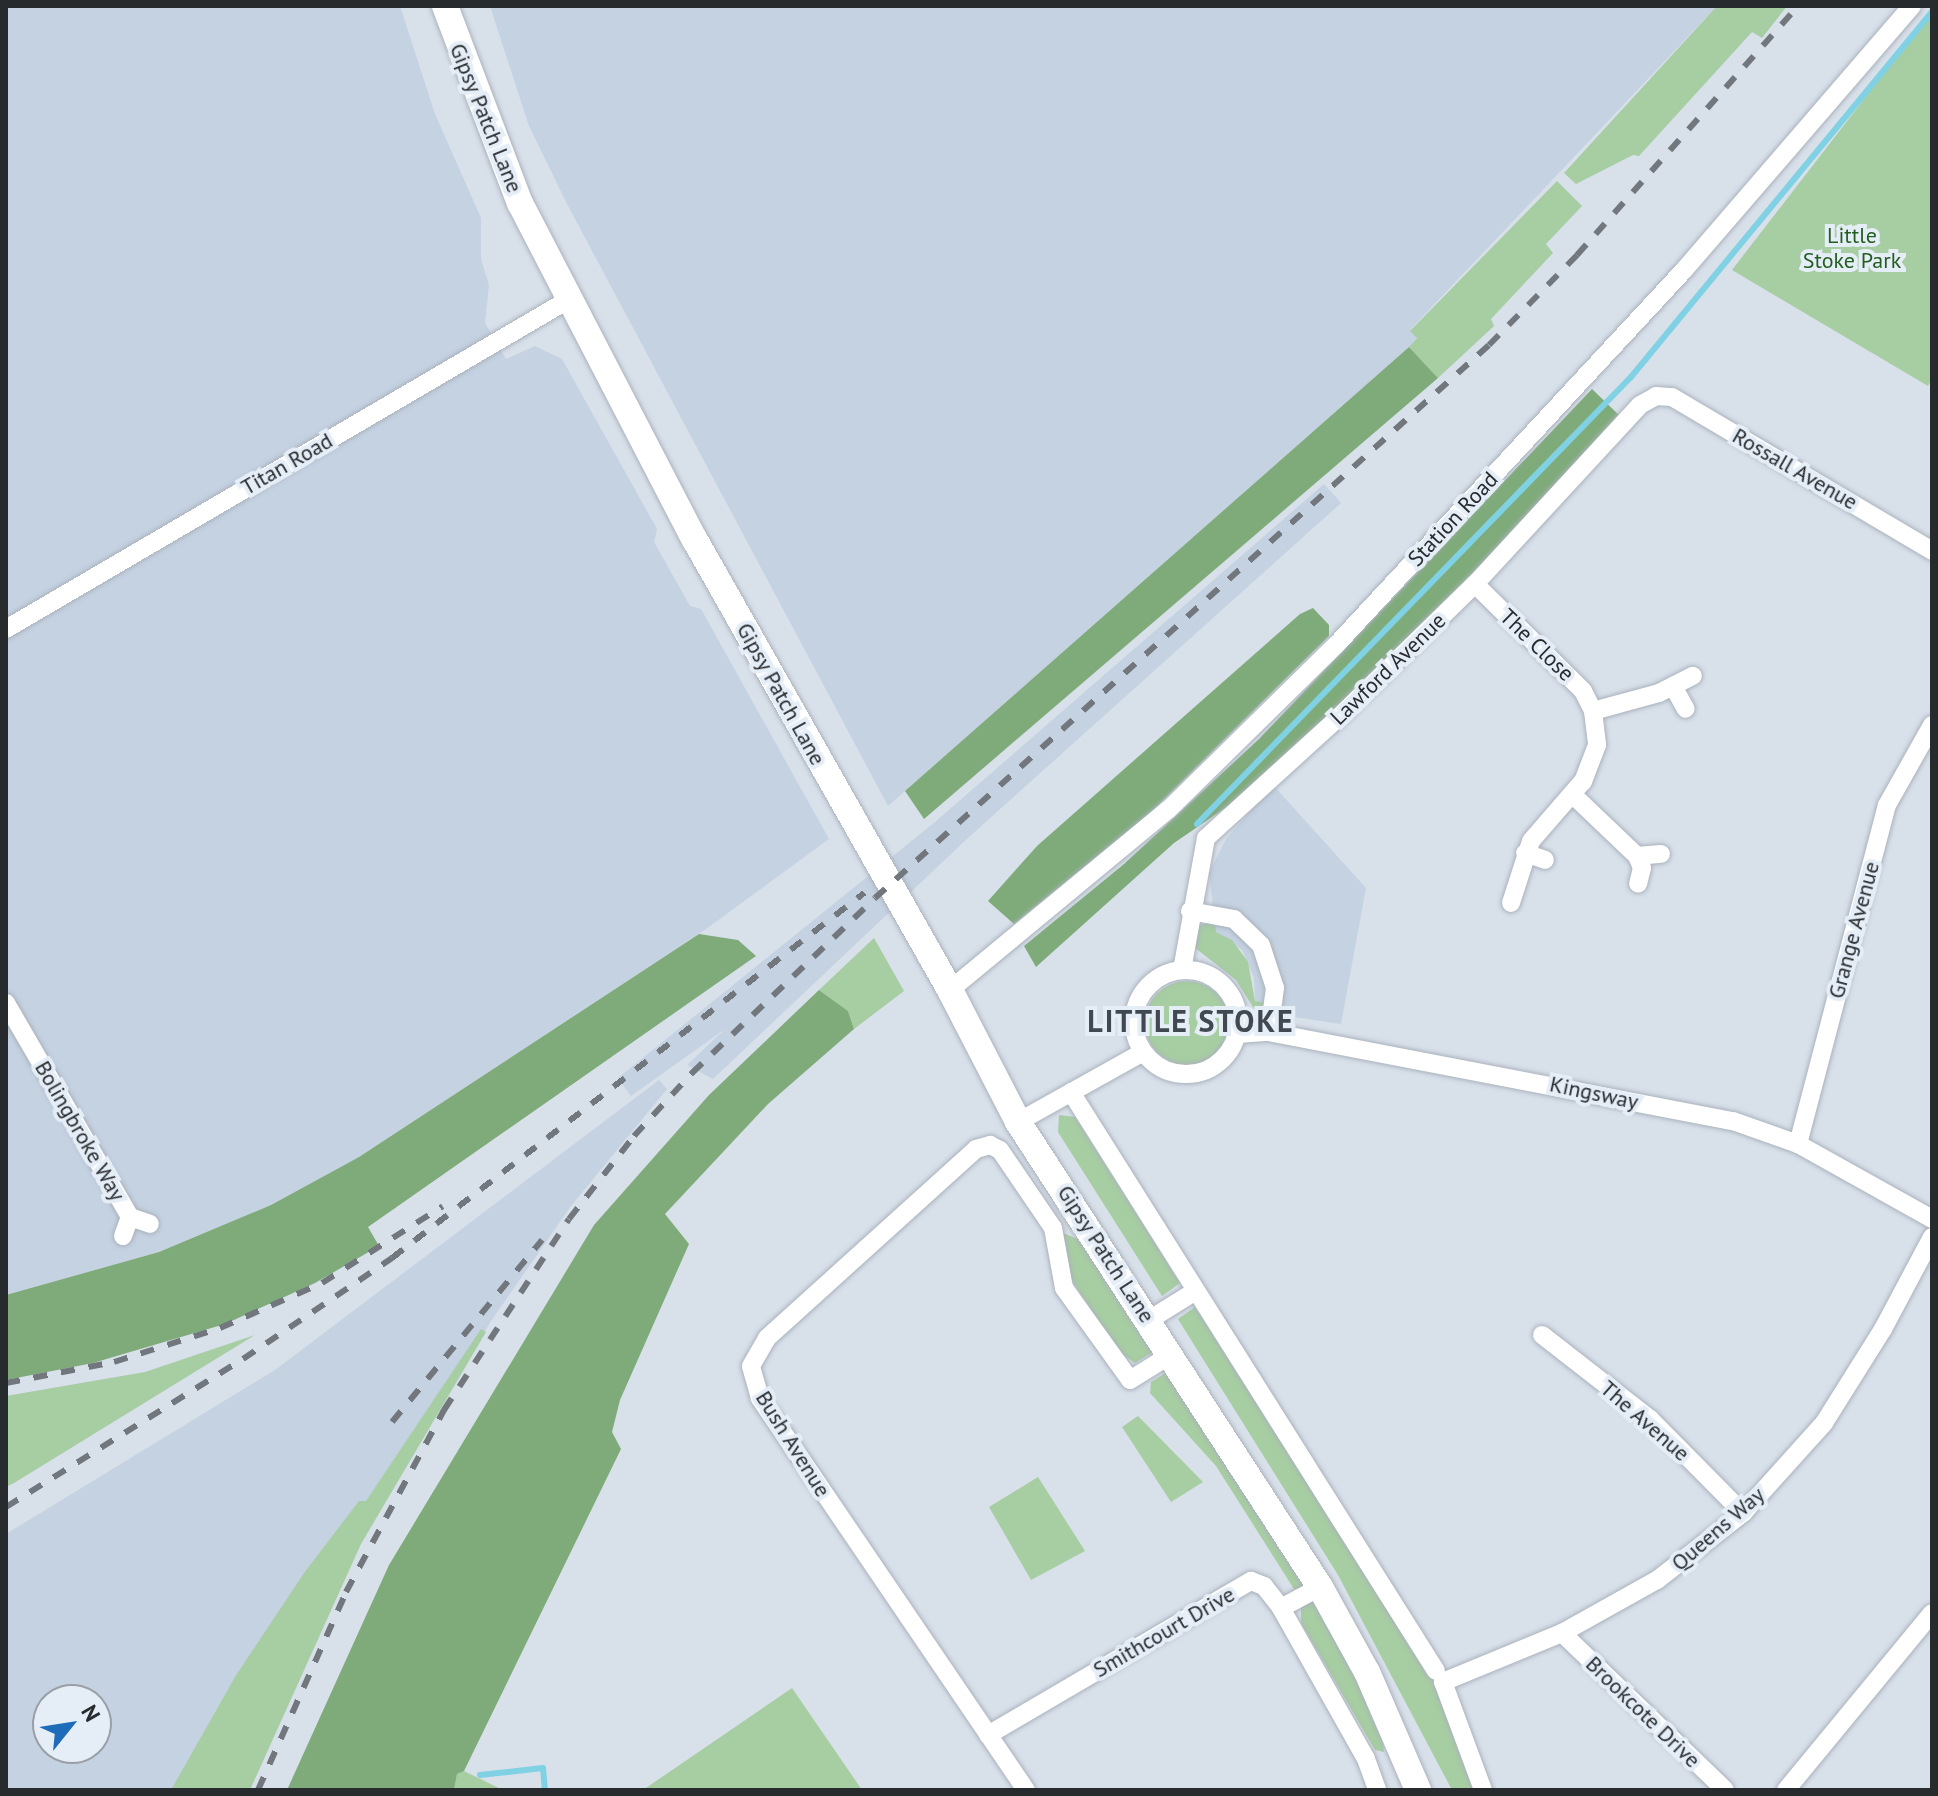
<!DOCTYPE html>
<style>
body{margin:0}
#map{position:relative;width:1938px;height:1796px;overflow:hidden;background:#d8e0ea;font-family:"PT Sans",sans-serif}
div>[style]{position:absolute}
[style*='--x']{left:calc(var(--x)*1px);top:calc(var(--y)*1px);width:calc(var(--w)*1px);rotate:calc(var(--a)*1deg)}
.built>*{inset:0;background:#c5d2e2}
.green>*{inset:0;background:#a7cda2}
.round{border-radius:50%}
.forest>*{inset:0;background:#7fab7a}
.stream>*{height:6px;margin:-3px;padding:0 3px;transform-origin:3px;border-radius:3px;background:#7fd1e3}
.roads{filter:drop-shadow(0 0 2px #aab2bc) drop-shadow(0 0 2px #aab2bc)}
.minor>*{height:18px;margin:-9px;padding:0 9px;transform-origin:9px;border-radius:9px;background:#fff}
.minor>.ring{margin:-9px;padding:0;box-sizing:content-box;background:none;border:18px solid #fff;border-radius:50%}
.secondary>*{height:26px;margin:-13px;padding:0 13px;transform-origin:13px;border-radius:13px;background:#fff}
.rail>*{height:6px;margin-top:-3px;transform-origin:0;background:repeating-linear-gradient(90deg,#72777d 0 14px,transparent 0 28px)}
span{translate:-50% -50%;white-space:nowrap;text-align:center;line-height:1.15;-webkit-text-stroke:8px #e5edf7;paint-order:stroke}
.street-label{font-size:22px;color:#282b2e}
.park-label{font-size:22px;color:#235e1e}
.district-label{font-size:30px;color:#414850;font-weight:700;letter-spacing:2px}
.frame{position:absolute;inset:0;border:8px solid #282b2e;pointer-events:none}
.north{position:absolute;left:32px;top:1684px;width:80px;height:80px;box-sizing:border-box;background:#e5edf7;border:2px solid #999fa7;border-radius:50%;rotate:60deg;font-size:22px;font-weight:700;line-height:32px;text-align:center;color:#282b2e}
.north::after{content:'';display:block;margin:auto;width:28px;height:36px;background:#1e6bba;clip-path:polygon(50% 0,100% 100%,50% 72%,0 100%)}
</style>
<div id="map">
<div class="built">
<i style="clip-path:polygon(6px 6px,400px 6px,435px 114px,481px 218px,481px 259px,489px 285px,485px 323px,506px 359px,535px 346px,562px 359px,657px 529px,654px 542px,690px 606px,701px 609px,829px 839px,706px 929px,359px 1157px,271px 1205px,159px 1252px,6px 1295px)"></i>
<i style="clip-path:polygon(490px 6px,1717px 6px,1410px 330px,1417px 337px,1409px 347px,888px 806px,566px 202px,529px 126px)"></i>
<i style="clip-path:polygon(1324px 484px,1341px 503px,969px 837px,713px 1079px,687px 1065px,725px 1029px,631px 1096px,618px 1078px,935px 822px)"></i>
<i style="clip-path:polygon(1273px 785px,1366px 888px,1341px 1024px,1294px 1017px,1255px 1001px,1254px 978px,1242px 950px,1216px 932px,1209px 873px,1226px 839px)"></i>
<i style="clip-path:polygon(evenodd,659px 1080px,667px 1089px,571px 1206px,491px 1321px,342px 1572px,245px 1790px,6px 1790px,6px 1534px,275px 1370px,659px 1080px,48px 1700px,96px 1700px,96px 1748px,48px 1748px,48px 1700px)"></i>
</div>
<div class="green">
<i style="clip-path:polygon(1717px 6px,1787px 6px,1762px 38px,1752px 32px,1639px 156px,1633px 155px,1576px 184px,1564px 173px)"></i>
<i style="clip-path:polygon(1932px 11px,1932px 379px,1928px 386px,1732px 270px)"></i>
<i style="clip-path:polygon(1557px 181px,1582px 206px,1546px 244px,1553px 253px,1491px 319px,1494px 326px,1438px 378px,1409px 347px,1417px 338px,1410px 331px)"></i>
<i style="clip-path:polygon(1215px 920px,1216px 932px,1232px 940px,1248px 962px,1255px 1001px,1266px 1003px,1256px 1012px,1236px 980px,1194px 947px,1199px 926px)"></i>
<i style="clip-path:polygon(874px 938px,904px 991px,854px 1029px,848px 1011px,819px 990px)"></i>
<i class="round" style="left:1145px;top:981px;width:84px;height:84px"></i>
<i style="clip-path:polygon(1059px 1115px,1075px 1117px,1180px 1283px,1162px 1296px,1058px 1132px)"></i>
<i style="clip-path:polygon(1063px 1233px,1080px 1240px,1153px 1352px,1135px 1363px,1118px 1351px,1071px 1279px)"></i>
<i style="clip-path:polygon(1195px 1307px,1436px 1685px,1475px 1790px,1452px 1790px,1338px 1575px,1178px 1319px)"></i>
<i style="clip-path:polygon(481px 1329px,486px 1332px,361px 1544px,250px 1790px,171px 1790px,235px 1677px,304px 1573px,359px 1501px,366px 1501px)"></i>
<i style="clip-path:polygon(255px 1335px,14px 1483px,6px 1487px,6px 1396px,145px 1372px)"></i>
<i style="clip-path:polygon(1167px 1372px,1306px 1587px,1294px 1589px,1216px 1466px,1150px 1393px,1151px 1382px)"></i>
<i style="clip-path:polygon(1138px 1416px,1203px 1482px,1171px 1502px,1122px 1427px)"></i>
<i style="clip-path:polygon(1038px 1477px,1085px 1551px,1031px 1580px,989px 1507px)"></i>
<i style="clip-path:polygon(1312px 1601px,1325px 1603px,1381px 1722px,1384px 1752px,1375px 1750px,1301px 1623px,1301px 1607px)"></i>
<i style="clip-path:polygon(792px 1688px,862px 1790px,643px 1790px)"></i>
<i style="clip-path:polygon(464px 1771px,503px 1790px,454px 1790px,457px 1774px)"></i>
</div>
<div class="forest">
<i style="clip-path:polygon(1409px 347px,1438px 378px,924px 819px,905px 791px)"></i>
<i style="clip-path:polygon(1592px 389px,1622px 418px,1542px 506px,1334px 716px,1228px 806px,1174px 843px,1036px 967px,1024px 946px,1124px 864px,1259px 739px)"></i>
<i style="clip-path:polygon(1313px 608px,1329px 625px,1329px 636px,1149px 814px,1014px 924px,988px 901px,1037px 846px,1300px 614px)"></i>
<i style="clip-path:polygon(699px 934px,738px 940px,756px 956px,368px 1227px,379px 1246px,315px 1283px,225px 1324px,93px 1363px,6px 1380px,6px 1295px,159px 1252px,271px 1205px,359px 1157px)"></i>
<i style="clip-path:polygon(819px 990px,848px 1011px,854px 1029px,768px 1104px,665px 1214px,689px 1244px,620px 1400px,612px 1432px,621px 1449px,464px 1771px,457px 1774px,454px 1790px,287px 1790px,389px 1565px,594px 1225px,709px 1095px)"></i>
</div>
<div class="stream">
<i style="--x:1197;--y:824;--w:623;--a:-45.85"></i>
<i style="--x:1631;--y:377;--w:473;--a:-50.5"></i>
<i style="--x:480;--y:1775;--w:63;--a:-6.3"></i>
<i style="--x:543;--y:1768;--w:22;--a:85"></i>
</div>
<div class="roads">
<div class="minor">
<i style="--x:1475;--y:584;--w:152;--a:44.7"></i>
<i style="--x:1583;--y:691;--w:22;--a:63"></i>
<i style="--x:1593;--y:711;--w:34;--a:83"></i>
<i style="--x:1597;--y:745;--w:39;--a:111"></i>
<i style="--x:1583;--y:781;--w:79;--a:130.9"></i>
<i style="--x:1531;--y:841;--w:65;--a:107.9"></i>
<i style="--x:6;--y:629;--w:651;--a:-30.35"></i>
<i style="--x:1673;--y:686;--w:26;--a:61"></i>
<i style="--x:1593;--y:711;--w:68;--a:-15.3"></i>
<i style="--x:1659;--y:693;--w:38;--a:-27"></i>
<i style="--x:1573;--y:795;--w:88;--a:43.6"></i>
<i style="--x:1637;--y:856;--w:13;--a:67"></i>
<i style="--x:1642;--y:868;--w:16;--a:104"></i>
<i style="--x:1525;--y:853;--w:21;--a:19"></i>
<i style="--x:1637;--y:856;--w:24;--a:-5"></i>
<i style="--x:1190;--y:911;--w:45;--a:10.3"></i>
<i style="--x:1234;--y:919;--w:37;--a:44"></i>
<i style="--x:1261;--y:945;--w:45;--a:72"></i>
<i style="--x:1275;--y:988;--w:44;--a:97.8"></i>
<i style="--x:1182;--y:970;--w:134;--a:-79.7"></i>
<i style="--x:1206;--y:838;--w:181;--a:-42.3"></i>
<i style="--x:1340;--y:716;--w:189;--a:-44.4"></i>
<i style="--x:1475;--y:584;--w:243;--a:-47.3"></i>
<i style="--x:1640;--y:405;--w:18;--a:-29"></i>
<i style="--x:1656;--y:396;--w:16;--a:4"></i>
<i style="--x:1672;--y:397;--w:302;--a:30.6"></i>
<i class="ring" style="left:1134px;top:970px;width:86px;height:86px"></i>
<i style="--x:950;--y:990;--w:284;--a:-39.6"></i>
<i style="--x:1169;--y:809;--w:235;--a:-44.5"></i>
<i style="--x:1337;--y:644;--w:510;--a:-47.14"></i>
<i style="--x:1684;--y:270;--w:349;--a:-49.2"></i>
<i style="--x:6;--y:1003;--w:247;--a:59.9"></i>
<i style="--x:1237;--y:1034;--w:32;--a:-4"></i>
<i style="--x:1269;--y:1032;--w:472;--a:10.9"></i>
<i style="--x:1733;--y:1121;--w:69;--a:19.5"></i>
<i style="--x:1798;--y:1144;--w:154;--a:29.2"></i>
<i style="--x:1071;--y:1092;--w:684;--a:57.77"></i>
<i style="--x:1018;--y:1122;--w:143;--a:-29.2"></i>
<i style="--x:1798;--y:1144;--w:350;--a:-75.3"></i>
<i style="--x:1887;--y:805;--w:92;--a:-60.6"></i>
<i style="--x:123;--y:1236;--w:20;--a:-70"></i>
<i style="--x:130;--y:1217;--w:21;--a:19"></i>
<i style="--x:1149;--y:1320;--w:53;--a:-31.9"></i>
<i style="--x:1542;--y:1335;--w:137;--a:37.9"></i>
<i style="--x:1650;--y:1419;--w:132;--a:45.3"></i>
<i style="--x:1281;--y:1608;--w:44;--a:-28.3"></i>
<i style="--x:1562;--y:1633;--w:226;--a:43.9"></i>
<i style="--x:988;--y:1735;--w:305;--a:-30.4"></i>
<i style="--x:1251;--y:1581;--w:14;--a:21"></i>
<i style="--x:1264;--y:1586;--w:28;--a:52"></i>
<i style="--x:1281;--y:1608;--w:173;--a:60.6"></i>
<i style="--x:1366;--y:1759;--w:33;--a:70"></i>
<i style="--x:1026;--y:1790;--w:474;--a:-124.2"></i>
<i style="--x:760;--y:1398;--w:33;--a:-106"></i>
<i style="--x:751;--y:1366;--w:32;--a:-60"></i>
<i style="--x:767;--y:1338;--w:282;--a:-42.1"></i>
<i style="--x:976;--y:1149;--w:15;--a:-16"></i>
<i style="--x:990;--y:1145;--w:11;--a:27"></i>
<i style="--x:1000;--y:1150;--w:94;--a:55.8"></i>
<i style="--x:1053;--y:1228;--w:61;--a:79.6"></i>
<i style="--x:1064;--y:1288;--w:113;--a:54.3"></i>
<i style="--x:1130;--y:1380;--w:49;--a:-31.8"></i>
<i style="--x:1483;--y:1790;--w:115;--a:-110.3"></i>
<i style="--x:1443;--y:1682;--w:129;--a:-22.4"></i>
<i style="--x:1562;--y:1633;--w:109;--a:-29.2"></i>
<i style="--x:1657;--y:1580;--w:109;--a:-37.9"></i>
<i style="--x:1743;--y:1513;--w:121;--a:-48"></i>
<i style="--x:1824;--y:1423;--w:111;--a:-57.9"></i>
<i style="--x:1883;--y:1329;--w:104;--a:-62"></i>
<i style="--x:1786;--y:1790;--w:229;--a:-50.5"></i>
</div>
<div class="secondary">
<i style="--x:445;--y:6;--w:211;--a:69.2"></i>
<i style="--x:520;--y:203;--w:380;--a:62.6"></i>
<i style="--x:695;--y:540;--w:517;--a:60.46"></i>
<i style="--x:950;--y:990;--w:148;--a:62.7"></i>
<i style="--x:1018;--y:1122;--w:554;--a:57"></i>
<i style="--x:1320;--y:1587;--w:97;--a:61.1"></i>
<i style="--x:1367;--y:1672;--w:129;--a:66.6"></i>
</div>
</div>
<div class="rail">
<i style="--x:6;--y:1383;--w:110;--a:-11"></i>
<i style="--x:114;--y:1362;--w:111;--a:-17.8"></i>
<i style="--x:220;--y:1328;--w:111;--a:-23.8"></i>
<i style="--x:322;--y:1283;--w:143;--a:-32.5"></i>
<i style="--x:392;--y:1422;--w:236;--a:-50.5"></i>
<i style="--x:6;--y:1507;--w:279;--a:-32"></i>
<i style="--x:243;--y:1359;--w:180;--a:-34.1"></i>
<i style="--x:392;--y:1258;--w:597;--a:-37.71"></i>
<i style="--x:258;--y:1790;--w:217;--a:-66"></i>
<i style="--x:346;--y:1592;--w:207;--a:-61.7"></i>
<i style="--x:444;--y:1410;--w:228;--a:-56.8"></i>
<i style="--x:569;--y:1219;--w:105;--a:-51.9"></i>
<i style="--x:634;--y:1136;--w:86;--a:-47.4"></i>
<i style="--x:692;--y:1073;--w:253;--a:-43.7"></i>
<i style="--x:875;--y:898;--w:826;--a:-42.01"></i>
<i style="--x:1489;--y:345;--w:126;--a:-45.6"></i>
<i style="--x:1577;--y:255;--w:333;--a:-48.4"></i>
</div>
<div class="street-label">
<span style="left:486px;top:118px;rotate:68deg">Gipsy Patch Lane</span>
<span style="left:287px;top:464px;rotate:-30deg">Titan Road</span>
<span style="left:1795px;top:469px;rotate:30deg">Rossall Avenue</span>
<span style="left:1453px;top:519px;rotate:-47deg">Station Road</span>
<span style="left:1537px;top:645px;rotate:44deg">The Close</span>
<span style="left:1388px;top:669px;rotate:-44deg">Lawford Avenue</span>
<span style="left:781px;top:694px;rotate:61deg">Gipsy Patch Lane</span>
<span style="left:1854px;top:930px;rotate:-75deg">Grange Avenue</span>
<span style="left:1594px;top:1093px;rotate:12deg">Kingsway</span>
<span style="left:80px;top:1131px;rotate:60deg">Bolingbroke Way</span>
<span style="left:1106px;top:1254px;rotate:57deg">Gipsy Patch Lane</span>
<span style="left:1645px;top:1421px;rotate:41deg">The Avenue</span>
<span style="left:793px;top:1444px;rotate:58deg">Bush Avenue</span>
<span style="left:1718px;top:1529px;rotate:-41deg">Queens Way</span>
<span style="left:1164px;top:1632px;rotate:-30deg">Smithcourt Drive</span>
<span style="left:1643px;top:1712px;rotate:44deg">Brookcote Drive</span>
</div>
<div class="park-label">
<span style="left:1852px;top:248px">Little<br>Stoke Park</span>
</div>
<div class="district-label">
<span style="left:1191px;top:1021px">LITTLE STOKE</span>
</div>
<div class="frame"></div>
<div class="north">N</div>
</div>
